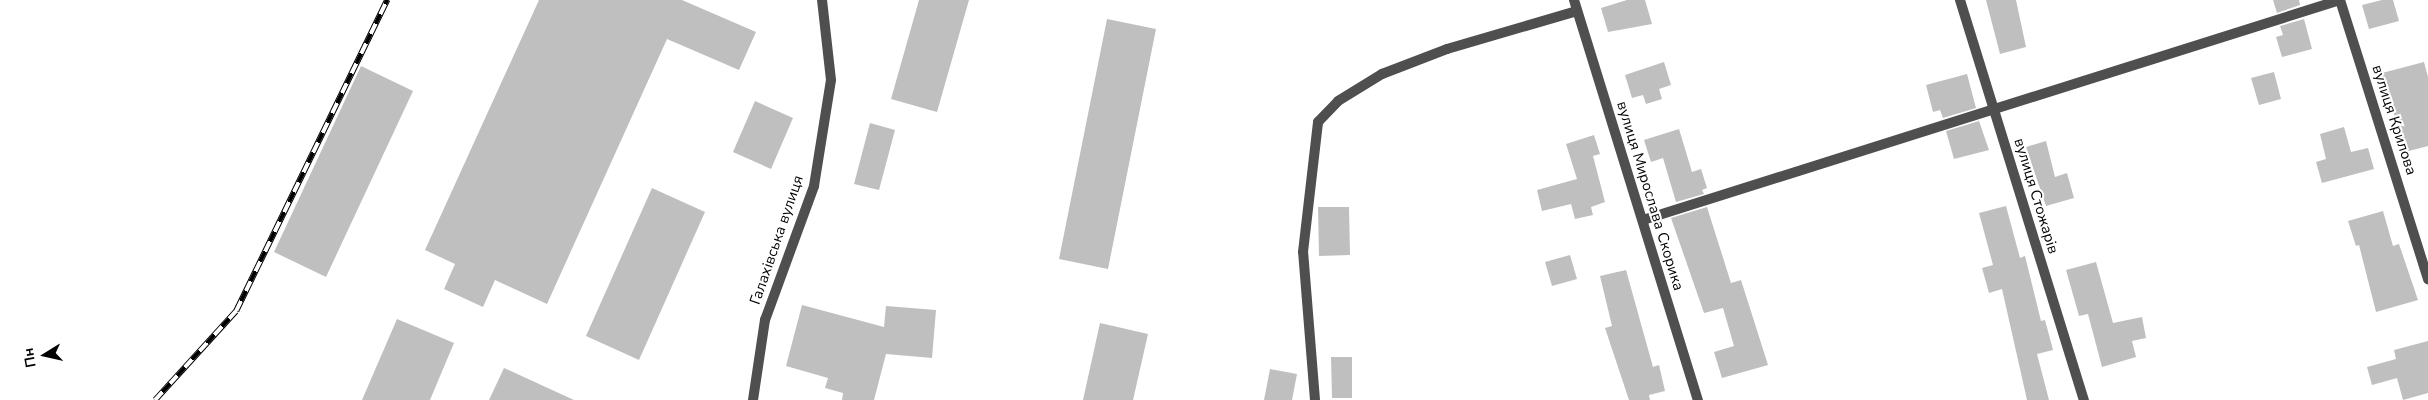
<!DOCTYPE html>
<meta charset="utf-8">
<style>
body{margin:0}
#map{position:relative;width:2428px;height:400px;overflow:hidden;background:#fff;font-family:"Nunito Sans",sans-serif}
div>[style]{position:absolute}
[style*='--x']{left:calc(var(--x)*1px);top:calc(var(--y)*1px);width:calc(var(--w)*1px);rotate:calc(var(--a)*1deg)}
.building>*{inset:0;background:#bfbfbf}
.minor>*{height:10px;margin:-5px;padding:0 5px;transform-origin:5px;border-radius:5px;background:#4f4f4f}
.rail>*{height:5.5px;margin-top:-2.75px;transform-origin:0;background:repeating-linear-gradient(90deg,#fff 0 11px,#000 0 22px);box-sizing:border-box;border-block:1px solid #000}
span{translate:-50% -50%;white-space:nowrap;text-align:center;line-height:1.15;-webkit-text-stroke:4px #fff;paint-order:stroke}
.street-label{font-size:15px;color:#000}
.north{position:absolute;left:20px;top:330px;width:50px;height:50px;-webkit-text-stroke:4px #fff;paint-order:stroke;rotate:260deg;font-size:14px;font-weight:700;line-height:20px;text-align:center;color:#000}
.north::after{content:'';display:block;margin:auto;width:18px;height:22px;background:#000;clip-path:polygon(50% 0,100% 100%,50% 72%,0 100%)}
</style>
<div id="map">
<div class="building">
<i style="clip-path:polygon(539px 0,682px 0,756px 32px,739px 70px,667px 39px,547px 304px,495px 280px,483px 307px,444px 289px,455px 264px,425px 250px)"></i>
<i style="clip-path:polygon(919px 0,969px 0,937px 112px,891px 99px)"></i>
<i style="clip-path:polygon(1627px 0,1645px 0,1652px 24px,1608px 32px,1601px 8px)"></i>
<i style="clip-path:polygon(1986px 0,2016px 0,2026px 47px,2000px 54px)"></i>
<i style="clip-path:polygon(2273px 0,2299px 0,2300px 5px,2277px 13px)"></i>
<i style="clip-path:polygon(2382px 0,2393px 0,2399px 21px,2369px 29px,2362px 5px)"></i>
<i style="clip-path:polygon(1107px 19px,1156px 29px,1108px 269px,1059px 259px)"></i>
<i style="clip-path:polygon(2304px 19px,2312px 49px,2282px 57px,2276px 37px,2283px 35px,2280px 26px)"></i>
<i style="clip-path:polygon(1664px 62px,1671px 85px,1659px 89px,1662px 99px,1646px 104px,1643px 95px,1632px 98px,1625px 75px)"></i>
<i style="clip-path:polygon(2424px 62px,2428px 77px,2428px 146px,2405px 152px,2382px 73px)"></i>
<i style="clip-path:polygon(361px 66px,413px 91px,326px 277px,274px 252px)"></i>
<i style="clip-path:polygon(2274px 72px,2281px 99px,2259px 105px,2251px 78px)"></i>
<i style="clip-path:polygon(1967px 74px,1976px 108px,1943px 118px,1940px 110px,1933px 112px,1926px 85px)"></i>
<i style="clip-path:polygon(755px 101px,793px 118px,771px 169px,733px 152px)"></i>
<i style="clip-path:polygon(1979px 121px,1989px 150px,1954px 159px,1946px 131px)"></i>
<i style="clip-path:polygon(870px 123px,895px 130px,879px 190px,854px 184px)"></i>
<i style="clip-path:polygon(2344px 127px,2351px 152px,2368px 148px,2374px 169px,2322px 183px,2316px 162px,2326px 159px,2320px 134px)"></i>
<i style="clip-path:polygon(1679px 129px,1692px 172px,1701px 169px,1707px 188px,1702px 190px,1704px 194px,1676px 202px,1663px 158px,1651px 162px,1644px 140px)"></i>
<i style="clip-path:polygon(1594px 135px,1600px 154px,1593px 156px,1605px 202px,1591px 207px,1593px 215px,1575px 219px,1571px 204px,1542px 211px,1537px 190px,1577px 179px,1566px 144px)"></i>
<i style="clip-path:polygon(2046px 141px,2055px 177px,2067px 173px,2074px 198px,2046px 206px,2026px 147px)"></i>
<i style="clip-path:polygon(652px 188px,705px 212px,639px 360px,586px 336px)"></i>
<i style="clip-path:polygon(2006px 206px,2020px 258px,2025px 256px,2041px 321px,2045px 320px,2053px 350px,2037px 354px,2049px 400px,2027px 400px,2002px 289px,1989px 293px,1982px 268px,1993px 265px,1979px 213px)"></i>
<i style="clip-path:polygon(1318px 207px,1349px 207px,1350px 255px,1319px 256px)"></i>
<i style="clip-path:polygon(1707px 207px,1731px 283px,1741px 280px,1768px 365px,1722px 378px,1714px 352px,1734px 346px,1723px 308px,1704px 313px,1671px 218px)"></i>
<i style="clip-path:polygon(2383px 211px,2393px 246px,2399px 244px,2418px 300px,2376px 312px,2359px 245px,2356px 246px,2348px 221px)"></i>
<i style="clip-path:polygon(1570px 255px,1577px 279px,1552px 286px,1545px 262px)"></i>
<i style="clip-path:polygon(2096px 262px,2113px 323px,2142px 317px,2146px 338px,2132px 341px,2136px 357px,2102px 367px,2088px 314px,2079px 316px,2066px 270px)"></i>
<i style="clip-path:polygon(1626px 270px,1653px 367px,1659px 365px,1665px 391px,1649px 395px,1650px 400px,1629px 400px,1605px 328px,1612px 326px,1600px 276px)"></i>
<i style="clip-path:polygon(802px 305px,884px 327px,886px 306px,936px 310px,932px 358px,886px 354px,874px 400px,842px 400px,843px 393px,825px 388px,828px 378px,786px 366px)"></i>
<i style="clip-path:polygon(397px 319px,454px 343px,430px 400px,362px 400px)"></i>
<i style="clip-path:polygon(1100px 323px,1148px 334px,1133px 400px,1083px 400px)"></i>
<i style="clip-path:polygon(2428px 341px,2428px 393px,2403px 400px,2397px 378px,2372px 385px,2367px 367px,2396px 359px,2394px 350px)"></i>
<i style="clip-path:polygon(1331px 357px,1352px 357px,1352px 398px,1332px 398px)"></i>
<i style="clip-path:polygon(504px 368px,574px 400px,489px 400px)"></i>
<i style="clip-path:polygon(1270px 369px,1297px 374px,1292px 400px,1264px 400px)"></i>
</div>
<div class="minor">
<i style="--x:1574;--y:0;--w:419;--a:72.8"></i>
<i style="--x:1960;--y:0;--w:419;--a:72.8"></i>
<i style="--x:2340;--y:0;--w:293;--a:72.5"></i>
<i style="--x:1643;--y:220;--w:731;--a:-17.52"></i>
<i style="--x:753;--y:400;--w:81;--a:-81.5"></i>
<i style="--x:765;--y:320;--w:143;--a:-69.9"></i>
<i style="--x:814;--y:186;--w:107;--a:-80.9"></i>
<i style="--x:831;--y:80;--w:81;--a:-96.4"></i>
<i style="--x:1315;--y:400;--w:148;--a:-94.6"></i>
<i style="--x:1303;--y:252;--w:131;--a:-83.4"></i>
<i style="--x:1318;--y:122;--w:29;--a:-46"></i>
<i style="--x:1338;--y:101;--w:52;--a:-31.5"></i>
<i style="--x:1382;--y:74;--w:70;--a:-21"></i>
<i style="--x:1447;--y:49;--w:135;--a:-16.3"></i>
</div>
<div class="rail">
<i style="--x:155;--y:400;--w:120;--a:-47.7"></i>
<i style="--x:236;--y:311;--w:346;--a:-64.1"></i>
</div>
<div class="street-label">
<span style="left:2394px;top:120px;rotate:72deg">вулиця Крилова</span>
<span style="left:1650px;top:196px;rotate:73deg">вулиця Мирослава Скорика</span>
<span style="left:2036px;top:196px;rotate:73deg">вулиця Стожарів</span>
<span style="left:777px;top:240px;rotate:-71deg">Галахівська вулиця</span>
</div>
<div class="north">Пн</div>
</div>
